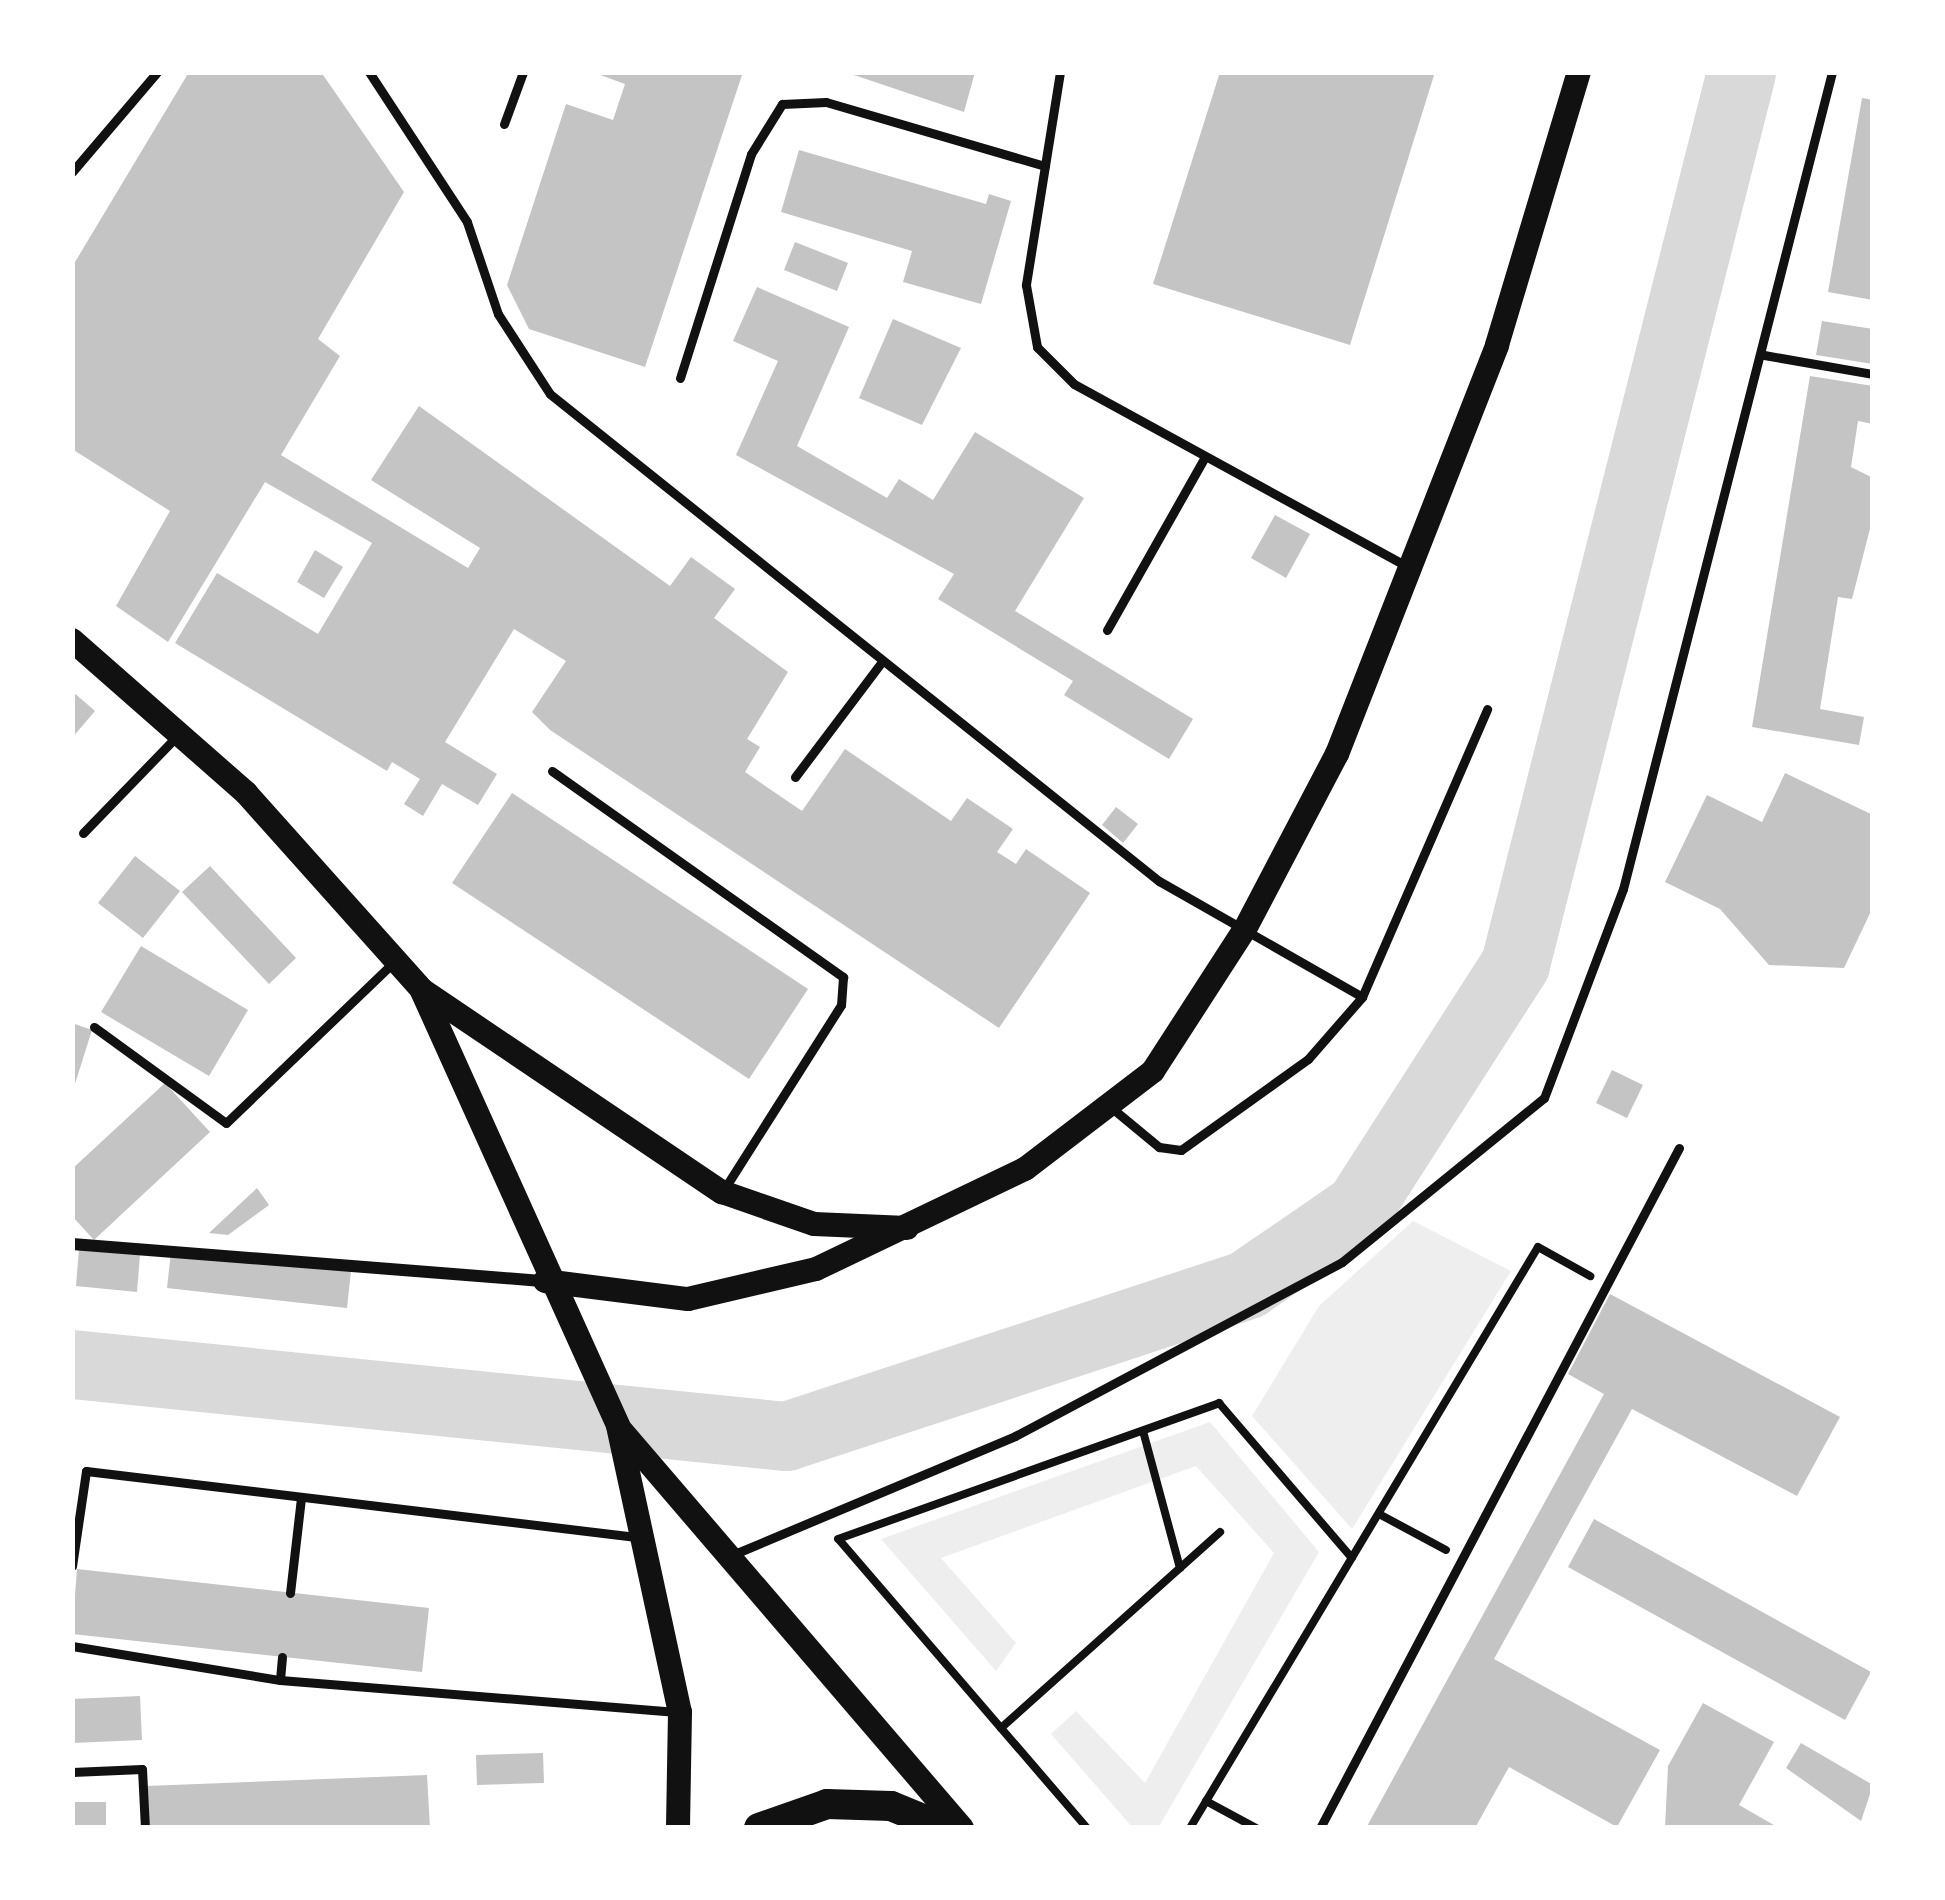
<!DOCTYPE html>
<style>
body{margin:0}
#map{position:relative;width:1945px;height:1900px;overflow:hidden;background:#fff;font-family:"Golos Text",sans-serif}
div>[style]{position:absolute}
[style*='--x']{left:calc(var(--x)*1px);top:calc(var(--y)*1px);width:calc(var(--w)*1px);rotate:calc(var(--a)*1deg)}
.green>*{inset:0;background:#eee}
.river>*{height:69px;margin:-34.5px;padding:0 34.5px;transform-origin:34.5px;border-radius:34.5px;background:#d9d9d9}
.building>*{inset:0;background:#c4c4c4}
.path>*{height:8px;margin:-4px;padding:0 4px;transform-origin:4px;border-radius:4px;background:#111}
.service>*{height:9px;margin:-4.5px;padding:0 4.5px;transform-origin:4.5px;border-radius:4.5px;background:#111}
.minor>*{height:12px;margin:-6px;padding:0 6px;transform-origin:6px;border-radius:6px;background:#111}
.secondary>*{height:24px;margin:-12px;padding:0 12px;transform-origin:12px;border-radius:12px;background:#111}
.primary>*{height:30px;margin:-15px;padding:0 15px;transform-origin:15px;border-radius:15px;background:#111}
span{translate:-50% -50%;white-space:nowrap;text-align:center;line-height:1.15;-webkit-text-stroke:12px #fff;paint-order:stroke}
.frame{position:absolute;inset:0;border:75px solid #fff;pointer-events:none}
</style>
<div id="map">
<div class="green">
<i style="clip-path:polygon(1413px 1221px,1511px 1271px,1352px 1529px,1252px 1416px,1319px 1306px)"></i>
<i style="clip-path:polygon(1210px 1422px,1319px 1552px,1158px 1828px,1133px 1828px,1051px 1734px,1076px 1711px,1145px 1783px,1274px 1553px,1196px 1466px,941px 1558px,1016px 1643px,996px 1671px,881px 1539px)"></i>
</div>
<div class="river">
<i style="--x:72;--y:1364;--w:718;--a:5.76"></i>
<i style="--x:786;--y:1436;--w:485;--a:-18.2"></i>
<i style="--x:1247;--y:1284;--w:136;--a:-34.5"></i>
<i style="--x:1359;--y:1207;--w:289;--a:-57.3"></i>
<i style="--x:1515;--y:964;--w:920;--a:-75.78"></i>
</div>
<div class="building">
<i style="clip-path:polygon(189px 72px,321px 72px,404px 192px,318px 339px,340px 356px,281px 455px,468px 568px,480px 548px,371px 480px,419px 406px,670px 586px,691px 557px,735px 589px,714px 618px,788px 672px,747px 739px,760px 747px,745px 772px,802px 811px,845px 749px,951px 821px,967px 798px,1013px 829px,997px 852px,1016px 864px,1026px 849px,1090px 893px,999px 1028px,550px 730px,532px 712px,566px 661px,514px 629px,445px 742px,497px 774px,478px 805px,442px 784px,423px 816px,404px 804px,420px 779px,392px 762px,387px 771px,175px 643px,217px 573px,318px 634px,372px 543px,265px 482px,168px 642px,116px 606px,170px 511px,72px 449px,72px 267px)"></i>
<i style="clip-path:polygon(592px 72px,743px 72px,645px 367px,529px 329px,507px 285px,566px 104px,613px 120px,625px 84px)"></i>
<i style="clip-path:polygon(845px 72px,975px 72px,964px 112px)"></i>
<i style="clip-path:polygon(1220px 72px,1435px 72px,1350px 345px,1153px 284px)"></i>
<i style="clip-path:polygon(1862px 98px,1873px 100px,1873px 300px,1828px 292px)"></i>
<i style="clip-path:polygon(799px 150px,986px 204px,989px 194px,1011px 201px,981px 304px,903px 282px,912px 251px,781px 212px)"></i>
<i style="clip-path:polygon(795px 242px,848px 263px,837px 291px,784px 270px)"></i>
<i style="clip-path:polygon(757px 287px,849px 327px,797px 446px,887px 498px,899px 479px,933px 500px,975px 432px,1084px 498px,1015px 611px,1193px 719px,1169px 759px,1064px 695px,1073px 681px,938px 599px,954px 574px,736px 455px,778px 361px,733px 341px)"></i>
<i style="clip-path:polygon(893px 319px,961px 348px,922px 425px,859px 398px)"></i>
<i style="clip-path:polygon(1822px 321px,1873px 329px,1873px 364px,1816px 355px)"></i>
<i style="clip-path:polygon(1810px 376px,1873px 386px,1873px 424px,1858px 421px,1851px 467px,1873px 478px,1873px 517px,1852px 599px,1838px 597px,1820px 709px,1864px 717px,1859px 745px,1752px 727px)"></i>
<i style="clip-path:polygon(1275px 515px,1310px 534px,1286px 578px,1251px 558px)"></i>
<i style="clip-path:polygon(315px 550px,343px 567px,324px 598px,297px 582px)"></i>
<i style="clip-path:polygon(72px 691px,95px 711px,72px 738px)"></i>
<i style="clip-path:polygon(1785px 773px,1873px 815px,1873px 907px,1844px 968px,1769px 965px,1720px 909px,1665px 882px,1707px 795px,1762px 822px)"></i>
<i style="clip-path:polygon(512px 793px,808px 989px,749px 1079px,452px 883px)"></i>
<i style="clip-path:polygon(1116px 807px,1138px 824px,1123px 843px,1102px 825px)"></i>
<i style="clip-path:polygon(135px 856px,180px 891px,143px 938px,98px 903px)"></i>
<i style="clip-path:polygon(210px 866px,296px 958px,269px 984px,182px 892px)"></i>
<i style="clip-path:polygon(141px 946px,248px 1010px,209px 1076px,101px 1012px)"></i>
<i style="clip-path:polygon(72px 1023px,92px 1030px,73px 1090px,72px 1090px)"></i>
<i style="clip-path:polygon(1612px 1070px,1643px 1085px,1627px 1118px,1596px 1103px)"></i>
<i style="clip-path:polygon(165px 1083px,210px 1132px,94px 1240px,72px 1216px,72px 1169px)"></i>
<i style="clip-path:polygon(257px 1188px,269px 1205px,228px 1235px,209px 1233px)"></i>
<i style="clip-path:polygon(79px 1249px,140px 1255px,137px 1292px,76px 1286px)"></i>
<i style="clip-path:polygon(171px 1252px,351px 1271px,347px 1308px,167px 1288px)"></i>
<i style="clip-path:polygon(1610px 1294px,1840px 1417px,1797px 1496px,1632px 1409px,1494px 1659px,1660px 1750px,1617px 1827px,1509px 1767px,1475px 1828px,1366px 1828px,1604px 1394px,1568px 1374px)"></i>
<i style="clip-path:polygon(1594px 1519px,1871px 1672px,1845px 1720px,1568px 1567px)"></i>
<i style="clip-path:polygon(77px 1569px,429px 1608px,422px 1672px,72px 1634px)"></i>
<i style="clip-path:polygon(140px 1696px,142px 1740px,72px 1743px,72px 1699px)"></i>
<i style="clip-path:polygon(1703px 1703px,1774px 1742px,1739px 1805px,1779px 1828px,1665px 1828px,1668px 1766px)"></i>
<i style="clip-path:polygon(1801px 1743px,1873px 1785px,1861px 1821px,1786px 1768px)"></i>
<i style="clip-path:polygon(543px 1753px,544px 1783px,477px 1785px,476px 1755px)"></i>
<i style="clip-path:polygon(427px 1775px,430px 1828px,148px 1828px,146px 1786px)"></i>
<i style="clip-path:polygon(72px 1802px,106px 1802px,106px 1828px,72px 1828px)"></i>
</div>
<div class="path">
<i style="--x:1143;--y:1431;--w:142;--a:74.9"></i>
<i style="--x:1379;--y:1514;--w:76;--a:28.2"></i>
<i style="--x:1001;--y:1728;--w:294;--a:-41.8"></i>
<i style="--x:1206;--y:1801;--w:57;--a:28.4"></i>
<i style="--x:1087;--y:1828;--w:381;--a:-130.7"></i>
<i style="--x:838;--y:1539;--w:405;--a:-19.6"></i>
<i style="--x:1219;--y:1403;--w:204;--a:49.4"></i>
<i style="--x:1190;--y:1828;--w:677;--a:-59.08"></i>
<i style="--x:1538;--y:1247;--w:60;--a:29.1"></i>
</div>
<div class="service">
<i style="--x:369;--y:72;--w:179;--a:56.8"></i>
<i style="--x:467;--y:222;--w:97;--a:71.4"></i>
<i style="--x:498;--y:314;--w:95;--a:57"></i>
<i style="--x:550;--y:394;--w:780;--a:38.65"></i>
<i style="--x:1159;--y:881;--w:234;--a:29.7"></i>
<i style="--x:1060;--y:72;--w:216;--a:99.1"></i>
<i style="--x:1026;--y:285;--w:63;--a:79.9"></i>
<i style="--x:1037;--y:347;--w:52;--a:45"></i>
<i style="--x:1074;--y:384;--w:379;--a:28.7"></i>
<i style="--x:504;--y:124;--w:55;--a:-69.9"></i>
<i style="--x:72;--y:172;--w:131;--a:-49.6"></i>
<i style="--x:1764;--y:355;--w:111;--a:9.9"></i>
<i style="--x:680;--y:378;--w:235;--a:-72.4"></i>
<i style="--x:751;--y:154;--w:59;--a:-58.2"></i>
<i style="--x:782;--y:104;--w:44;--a:-2.6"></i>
<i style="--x:826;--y:102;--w:228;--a:16.3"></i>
<i style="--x:1107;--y:630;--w:199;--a:-60.5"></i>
<i style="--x:552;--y:771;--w:357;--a:35.3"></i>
<i style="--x:843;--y:977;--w:28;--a:94"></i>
<i style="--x:841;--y:1005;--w:217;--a:122.4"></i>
<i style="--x:795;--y:777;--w:141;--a:-53"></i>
<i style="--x:83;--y:833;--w:138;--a:-45.9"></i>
<i style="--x:94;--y:1027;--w:163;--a:36"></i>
<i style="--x:226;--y:1123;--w:230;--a:-43.8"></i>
<i style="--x:1113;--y:1109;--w:60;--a:39.6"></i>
<i style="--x:1159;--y:1147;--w:22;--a:8"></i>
<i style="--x:1181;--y:1150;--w:156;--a:-35.6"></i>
<i style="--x:1308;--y:1059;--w:82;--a:-48.9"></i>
<i style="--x:1362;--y:997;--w:314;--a:-66.5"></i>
<i style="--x:732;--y:1555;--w:307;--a:-22.8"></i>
<i style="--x:1015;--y:1436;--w:370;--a:-28"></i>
<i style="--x:1342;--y:1262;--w:260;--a:-39.1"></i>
<i style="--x:1544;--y:1098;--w:223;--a:-69.3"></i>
<i style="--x:1623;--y:889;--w:843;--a:-75.65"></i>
<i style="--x:72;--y:1566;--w:96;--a:-81.6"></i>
<i style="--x:86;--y:1471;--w:554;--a:6.84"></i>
<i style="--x:290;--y:1593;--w:96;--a:-83.4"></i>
<i style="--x:72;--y:1646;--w:211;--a:9.3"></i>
<i style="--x:282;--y:1657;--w:23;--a:95"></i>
<i style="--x:280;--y:1680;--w:398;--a:4.6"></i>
<i style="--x:72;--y:1772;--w:70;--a:-2.5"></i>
<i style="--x:142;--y:1769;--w:59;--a:87.1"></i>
<i style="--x:1320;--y:1828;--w:769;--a:-62.17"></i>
</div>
<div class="minor">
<i style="--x:72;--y:1244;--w:474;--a:4.5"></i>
</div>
<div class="secondary">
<i style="--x:72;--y:640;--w:232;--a:41.3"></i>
<i style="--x:246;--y:793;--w:264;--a:48.2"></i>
<i style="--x:422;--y:990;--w:362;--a:34"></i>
<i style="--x:722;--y:1192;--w:97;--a:19.2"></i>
<i style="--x:814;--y:1224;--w:93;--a:2.5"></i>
<i style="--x:422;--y:991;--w:477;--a:65.7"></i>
<i style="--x:618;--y:1426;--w:293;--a:77.8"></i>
<i style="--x:680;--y:1712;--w:116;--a:91"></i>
<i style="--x:545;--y:1281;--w:144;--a:7.2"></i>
<i style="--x:688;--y:1299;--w:131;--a:-13.2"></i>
<i style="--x:816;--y:1269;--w:232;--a:-25.6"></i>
<i style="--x:1025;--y:1169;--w:161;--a:-37.4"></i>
<i style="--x:1153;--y:1071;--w:169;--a:-57.1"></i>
<i style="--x:1245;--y:929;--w:198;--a:-62.3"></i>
<i style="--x:1337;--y:754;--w:439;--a:-68.6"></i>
<i style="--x:1497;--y:345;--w:285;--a:-73.3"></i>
<i style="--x:619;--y:1428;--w:527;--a:49.39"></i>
</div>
<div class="primary">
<i style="--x:759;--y:1828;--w:72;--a:-19.4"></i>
<i style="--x:827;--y:1804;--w:64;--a:1.8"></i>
<i style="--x:891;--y:1806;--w:58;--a:22.2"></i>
</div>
<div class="frame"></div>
</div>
